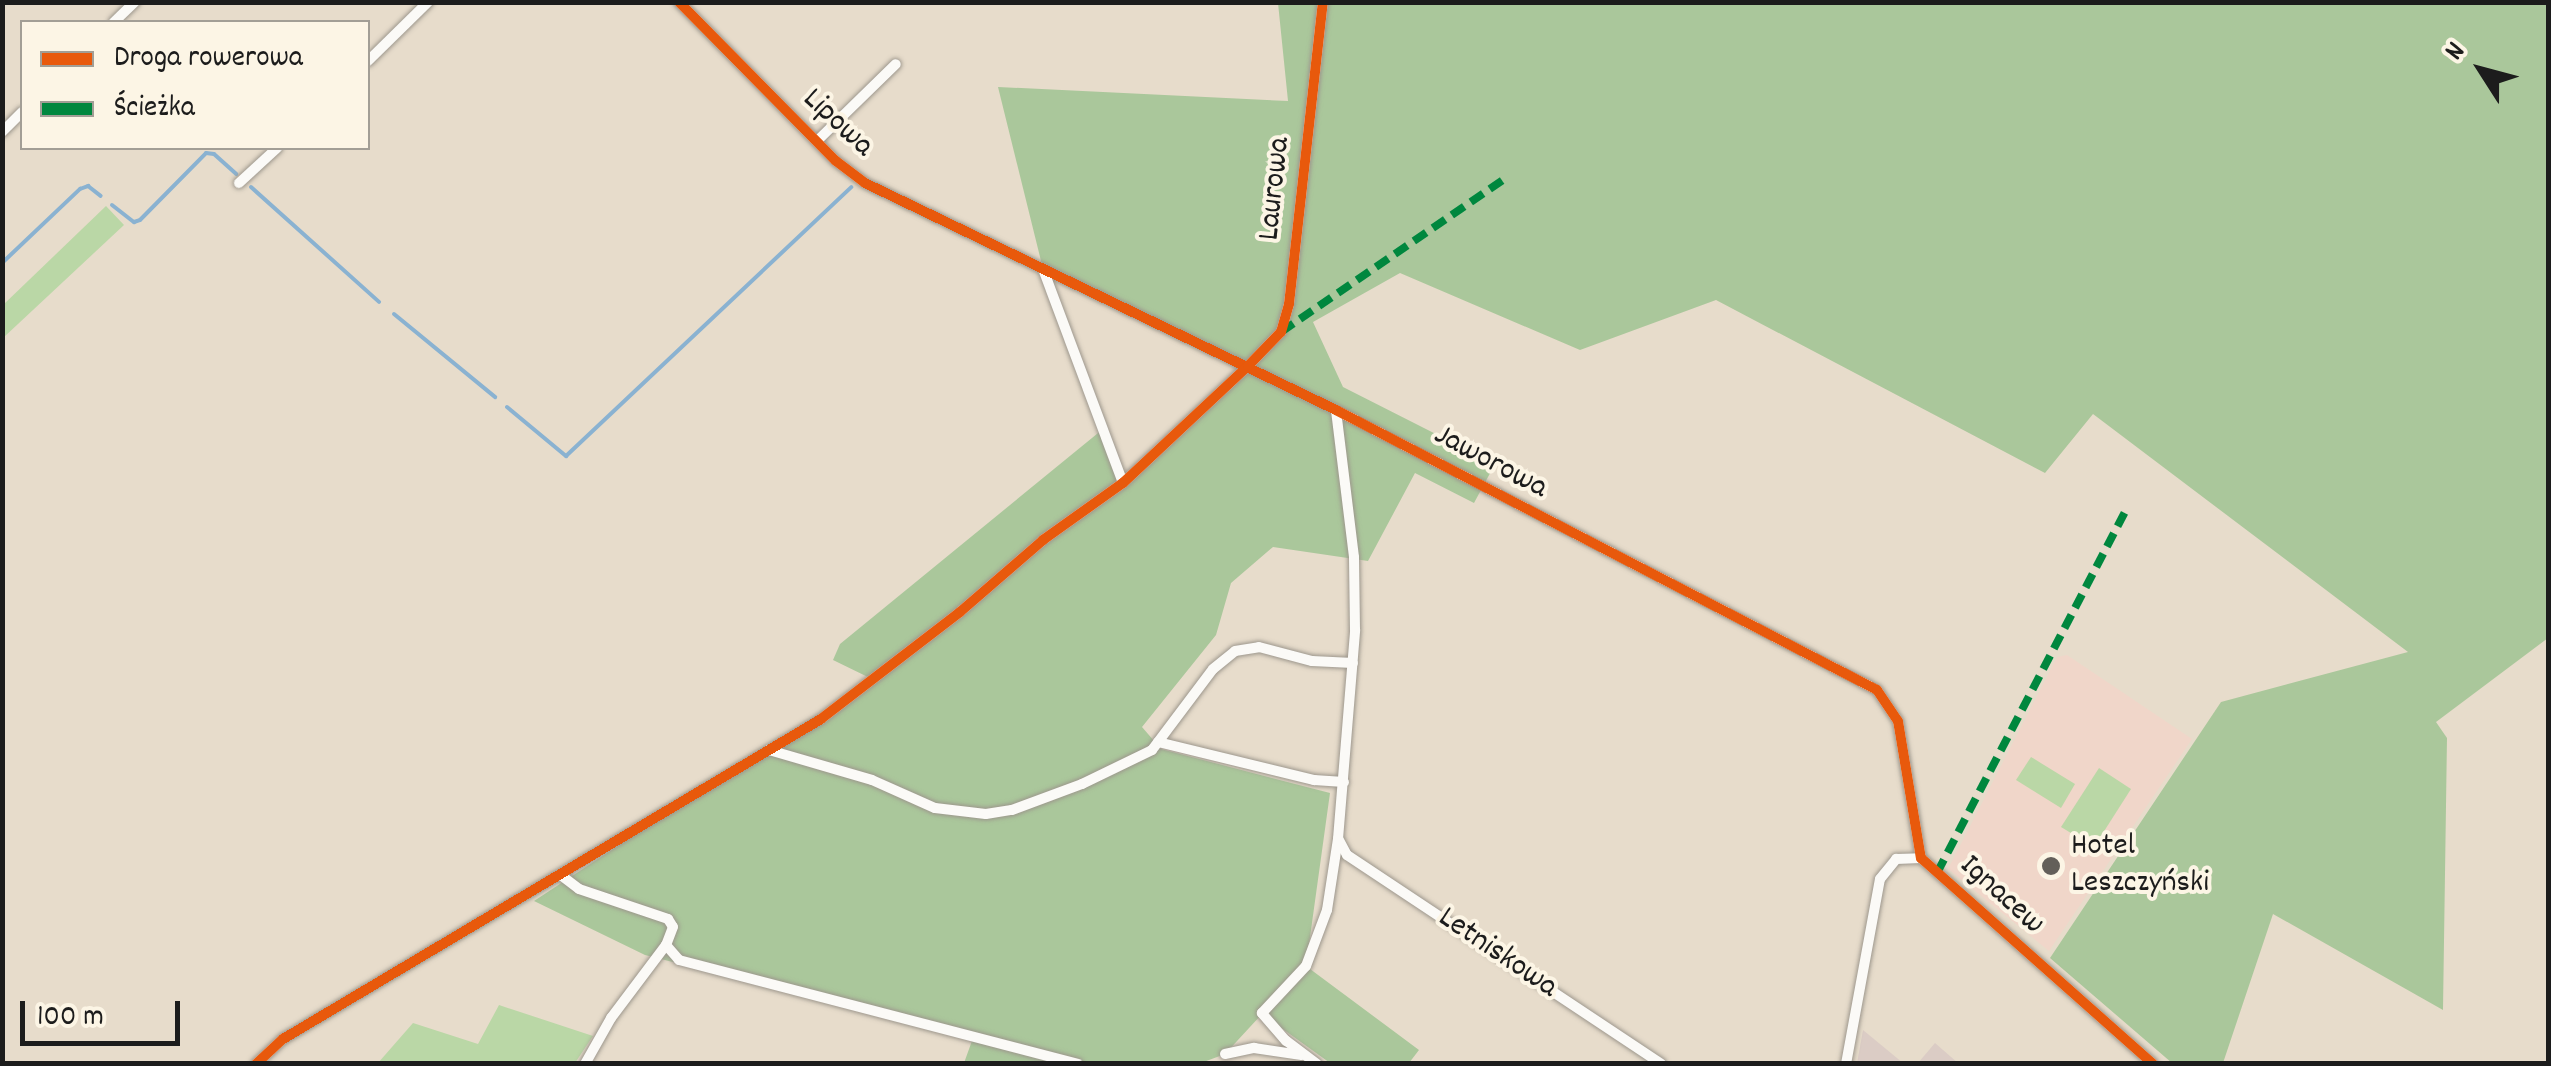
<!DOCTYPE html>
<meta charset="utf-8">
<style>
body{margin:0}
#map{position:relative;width:2551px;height:1066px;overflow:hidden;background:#e7dccb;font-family:Dekko,sans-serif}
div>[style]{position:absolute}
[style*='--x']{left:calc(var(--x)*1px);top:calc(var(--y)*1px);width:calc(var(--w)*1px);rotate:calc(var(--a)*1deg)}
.built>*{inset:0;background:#f0d6c9}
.industrial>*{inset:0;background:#dbccc5}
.green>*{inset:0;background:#bad7a6}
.forest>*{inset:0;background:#aac79b}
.stream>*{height:4px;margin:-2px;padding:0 2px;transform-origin:2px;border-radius:2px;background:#8ab2d1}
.roads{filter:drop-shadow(0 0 2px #9d978d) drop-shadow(0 0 2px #9d978d)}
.minor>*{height:10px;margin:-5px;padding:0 5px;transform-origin:5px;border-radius:5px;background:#fbfaf7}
.quiet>*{height:8px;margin-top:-4px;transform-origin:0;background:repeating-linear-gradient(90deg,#00873e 0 15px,transparent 0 23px)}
.cycleway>*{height:10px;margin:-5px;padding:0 5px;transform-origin:5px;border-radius:5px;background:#e8590c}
.dots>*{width:28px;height:28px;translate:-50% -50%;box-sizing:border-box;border:5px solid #fcf5e5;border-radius:50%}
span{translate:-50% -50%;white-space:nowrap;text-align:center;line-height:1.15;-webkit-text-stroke:8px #fcf5e5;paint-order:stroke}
.street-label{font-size:32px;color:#1c1c1c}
.poi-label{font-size:32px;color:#1c1c1c}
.left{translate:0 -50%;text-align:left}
.frame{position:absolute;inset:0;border:5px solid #1c1c1c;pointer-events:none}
.legend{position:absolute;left:20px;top:20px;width:350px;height:130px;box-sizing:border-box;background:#fcf5e5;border:2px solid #a29e95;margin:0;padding:12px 18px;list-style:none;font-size:30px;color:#1c1c1c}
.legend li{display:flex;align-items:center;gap:20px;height:50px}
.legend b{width:50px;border:2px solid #a29e95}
.north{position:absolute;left:2431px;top:20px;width:100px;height:100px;-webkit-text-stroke:8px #fcf5e5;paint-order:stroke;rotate:306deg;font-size:28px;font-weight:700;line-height:40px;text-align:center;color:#1c1c1c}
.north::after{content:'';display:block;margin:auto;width:35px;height:45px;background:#1c1c1c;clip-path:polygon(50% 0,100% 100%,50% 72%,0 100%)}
.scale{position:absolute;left:20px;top:1001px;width:160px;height:45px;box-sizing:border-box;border:5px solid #1c1c1c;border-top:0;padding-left:12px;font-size:30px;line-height:35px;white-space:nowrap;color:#1c1c1c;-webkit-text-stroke:8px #fcf5e5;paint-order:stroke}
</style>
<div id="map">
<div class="built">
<i style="clip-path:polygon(2067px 655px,2192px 739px,2049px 951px,1948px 869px,2057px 657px)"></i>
</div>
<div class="industrial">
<i style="clip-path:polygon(1863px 1030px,1903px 1063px,1857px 1063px)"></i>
<i style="clip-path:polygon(1935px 1043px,1958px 1063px,1918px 1063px)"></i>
</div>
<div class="green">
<i style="clip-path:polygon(106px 206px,124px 225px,3px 338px,3px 305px)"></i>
<i style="clip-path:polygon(2031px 757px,2075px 784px,2061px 808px,2016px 780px)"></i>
<i style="clip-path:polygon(2099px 768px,2131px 789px,2094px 847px,2061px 827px)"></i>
<i style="clip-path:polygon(499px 1005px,593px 1036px,575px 1063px,378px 1063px,413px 1023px,478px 1044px)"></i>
</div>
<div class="forest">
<i style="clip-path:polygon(1278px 3px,2548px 3px,2548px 638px,2436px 722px,2447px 738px,2443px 1010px,2273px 914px,2223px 1063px,2172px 1063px,2050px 958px,2221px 702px,2408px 652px,2093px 414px,2045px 473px,1716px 300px,1580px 350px,1400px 273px,1313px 322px,1343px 387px,1495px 464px,1474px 503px,1415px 473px,1368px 561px,1273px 547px,1231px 583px,1216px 635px,1142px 727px,1161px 749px,1330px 793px,1306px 966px,1419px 1050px,1409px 1063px,1330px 1063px,1262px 1014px,1225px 1054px,1201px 1063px,964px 1063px,973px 1038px,645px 955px,534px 901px,872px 679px,833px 660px,840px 644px,1103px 429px,1122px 482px,1247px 367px,1043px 269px,998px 87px,1288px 101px)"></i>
</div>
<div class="stream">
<i style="--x:251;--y:187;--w:172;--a:41.9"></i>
<i style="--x:112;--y:205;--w:28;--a:38"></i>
<i style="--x:134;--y:222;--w:6;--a:-18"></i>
<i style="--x:140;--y:220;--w:94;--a:-45.4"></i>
<i style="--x:206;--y:153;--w:8;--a:7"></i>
<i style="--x:214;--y:154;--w:30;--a:42"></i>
<i style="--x:2;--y:263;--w:108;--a:-43.5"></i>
<i style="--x:80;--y:189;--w:9;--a:-21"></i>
<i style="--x:88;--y:186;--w:16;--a:38"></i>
<i style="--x:394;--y:314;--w:131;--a:39.4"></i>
<i style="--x:507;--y:407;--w:77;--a:39.7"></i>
<i style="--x:566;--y:456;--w:392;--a:-43.3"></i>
</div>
<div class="roads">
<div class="minor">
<i style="--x:679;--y:2;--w:223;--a:45.4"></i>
<i style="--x:836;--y:161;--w:36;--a:37"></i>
<i style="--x:865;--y:183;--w:523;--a:25.73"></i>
<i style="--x:1336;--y:410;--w:609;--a:27.36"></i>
<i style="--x:1877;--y:690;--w:37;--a:56"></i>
<i style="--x:1898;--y:721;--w:139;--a:80.5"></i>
<i style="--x:1921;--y:858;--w:310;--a:41.6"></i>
<i style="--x:114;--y:22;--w:29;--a:-44"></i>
<i style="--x:368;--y:61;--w:84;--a:-44.5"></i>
<i style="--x:2;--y:132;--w:28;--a:-45"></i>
<i style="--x:817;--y:141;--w:110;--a:-44.3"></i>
<i style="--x:239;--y:183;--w:52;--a:-42.6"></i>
<i style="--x:1043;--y:269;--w:228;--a:69.5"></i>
<i style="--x:1158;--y:742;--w:161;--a:13.7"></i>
<i style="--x:1314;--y:780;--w:30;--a:4"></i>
<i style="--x:769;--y:750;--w:107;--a:16.2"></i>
<i style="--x:872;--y:780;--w:69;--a:24"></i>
<i style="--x:935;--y:808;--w:51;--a:6.7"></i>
<i style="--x:986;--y:814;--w:26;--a:-9"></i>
<i style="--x:1012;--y:810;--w:75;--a:-20.4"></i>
<i style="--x:1082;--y:784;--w:78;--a:-25.9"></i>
<i style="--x:1152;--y:750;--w:101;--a:-53"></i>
<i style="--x:1213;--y:669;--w:28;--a:-39"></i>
<i style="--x:1235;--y:651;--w:24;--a:-9"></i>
<i style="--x:1259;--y:647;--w:55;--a:14.8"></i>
<i style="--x:1312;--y:661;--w:41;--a:2.8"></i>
<i style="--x:1339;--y:840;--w:17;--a:62"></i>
<i style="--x:1347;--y:855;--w:377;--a:33.6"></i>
<i style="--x:562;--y:876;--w:21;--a:37"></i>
<i style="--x:579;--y:889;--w:94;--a:18.6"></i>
<i style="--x:668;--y:919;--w:9;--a:58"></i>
<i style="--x:673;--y:927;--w:19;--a:111"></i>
<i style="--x:666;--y:945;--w:20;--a:49"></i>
<i style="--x:679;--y:960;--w:412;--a:14.6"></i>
<i style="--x:1225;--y:1054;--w:30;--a:-12"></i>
<i style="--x:1254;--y:1048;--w:48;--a:8.5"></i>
<i style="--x:256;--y:1064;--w:37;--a:-43"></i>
<i style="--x:283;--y:1039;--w:626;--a:-30.74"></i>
<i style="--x:821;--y:719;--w:175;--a:-37.6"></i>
<i style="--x:960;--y:612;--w:110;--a:-40.9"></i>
<i style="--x:1043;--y:540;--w:98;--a:-35.5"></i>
<i style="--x:1123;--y:483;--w:171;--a:-43.1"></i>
<i style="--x:1248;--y:366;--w:47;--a:-45.9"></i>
<i style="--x:1281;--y:332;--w:29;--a:-74"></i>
<i style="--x:1289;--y:304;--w:304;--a:-83.6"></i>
<i style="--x:585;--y:1064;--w:53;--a:-60.5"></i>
<i style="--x:611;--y:1018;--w:91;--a:-53"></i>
<i style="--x:1317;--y:1064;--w:39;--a:-143"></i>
<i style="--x:1286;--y:1041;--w:37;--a:-131"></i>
<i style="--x:1262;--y:1013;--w:64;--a:-46.9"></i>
<i style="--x:1306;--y:966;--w:60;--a:-69.4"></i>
<i style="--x:1327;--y:910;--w:72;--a:-81.2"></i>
<i style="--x:1338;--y:839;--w:210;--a:-85.3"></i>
<i style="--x:1355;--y:630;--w:73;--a:-90.8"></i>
<i style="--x:1354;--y:557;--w:148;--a:-97"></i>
<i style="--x:1846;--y:1064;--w:188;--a:-79.6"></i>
<i style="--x:1880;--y:879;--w:26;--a:-51"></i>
<i style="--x:1896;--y:859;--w:25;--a:-2"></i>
</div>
</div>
<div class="quiet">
<i style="--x:1281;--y:332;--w:276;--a:-34.4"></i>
<i style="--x:1937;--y:873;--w:407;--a:-62.5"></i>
</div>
<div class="cycleway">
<i style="--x:679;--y:2;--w:223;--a:45.4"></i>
<i style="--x:836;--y:161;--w:36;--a:37"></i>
<i style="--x:865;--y:183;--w:523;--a:25.73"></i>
<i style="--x:1336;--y:410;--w:609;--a:27.36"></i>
<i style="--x:1877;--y:690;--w:37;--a:56"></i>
<i style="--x:1898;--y:721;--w:139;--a:80.5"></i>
<i style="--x:1921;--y:858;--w:310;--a:41.6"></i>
<i style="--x:256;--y:1064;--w:37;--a:-43"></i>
<i style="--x:283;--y:1039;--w:626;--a:-30.74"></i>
<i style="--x:821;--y:719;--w:175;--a:-37.6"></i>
<i style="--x:960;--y:612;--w:110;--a:-40.9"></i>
<i style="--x:1043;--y:540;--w:98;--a:-35.5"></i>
<i style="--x:1123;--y:483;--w:171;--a:-43.1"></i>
<i style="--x:1248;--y:366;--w:47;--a:-45.9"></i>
<i style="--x:1281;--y:332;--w:29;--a:-74"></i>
<i style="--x:1289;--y:304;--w:304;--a:-83.6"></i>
</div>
<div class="dots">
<i style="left:2051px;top:866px;background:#635f59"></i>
</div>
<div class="street-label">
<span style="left:837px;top:124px;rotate:43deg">Lipowa</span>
<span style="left:1276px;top:189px;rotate:-84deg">Laurowa</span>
<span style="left:1490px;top:463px;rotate:28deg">Jaworowa</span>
<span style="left:2001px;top:896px;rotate:42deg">Ignacew</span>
<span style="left:1497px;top:954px;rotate:34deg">Letniskowa</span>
</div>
<div class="poi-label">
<span class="left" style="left:2071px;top:866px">Hotel<br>Leszczyński</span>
</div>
<div class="frame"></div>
<ul class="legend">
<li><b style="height:12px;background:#e8590c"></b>Droga rowerowa</li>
<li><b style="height:12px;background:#00873e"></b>Ścieżka</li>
</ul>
<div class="north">N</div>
<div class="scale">100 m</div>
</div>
